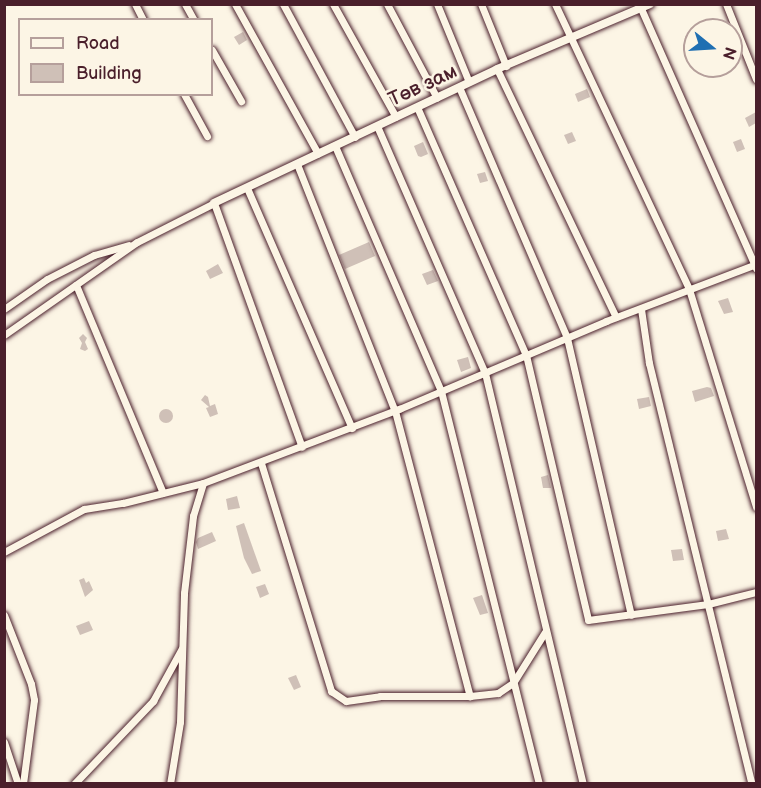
<!DOCTYPE html>
<meta charset="utf-8">
<style>
body{margin:0}
#map{position:relative;width:761px;height:788px;overflow:hidden;background:#fcf5e5;font-family:"Balsamiq Sans",sans-serif}
div>[style]{position:absolute}
[style*='--x']{left:calc(var(--x)*1px);top:calc(var(--y)*1px);width:calc(var(--w)*1px);rotate:calc(var(--a)*1deg)}
.building>*{inset:0;background:#cfc0b7}
.round{border-radius:50%}
.roads{filter:drop-shadow(0 0 2px #4a1f2b) drop-shadow(0 0 2px #4a1f2b)}
.minor>*{height:7px;margin:-3.5px;padding:0 3.5px;transform-origin:3.5px;border-radius:3.5px;background:#fcf5e5}
.tertiary>*{height:8px;margin:-4px;padding:0 4px;transform-origin:4px;border-radius:4px;background:#fcf5e5}
span{translate:-50% -50%;white-space:nowrap;text-align:center;line-height:1.15;-webkit-text-stroke:5px #fcf5e5;paint-order:stroke}
.street-label{font-size:20px;color:#4a1f2b}
.frame{position:absolute;inset:0;border:6px solid #4a1f2b;pointer-events:none}
.legend{position:absolute;left:18px;top:18px;width:195px;height:78px;box-sizing:border-box;background:#fcf5e5;border:2px solid #b59f9b;margin:0;padding:8px 10px;list-style:none;font-size:18px;color:#4a1f2b}
.legend li{display:flex;align-items:center;gap:12px;height:30px}
.legend b{width:30px;border:2px solid #b59f9b}
.north{position:absolute;left:683px;top:18px;width:60px;height:60px;box-sizing:border-box;background:#fcf5e5;border:2px solid #b59f9b;border-radius:50%;rotate:108deg;font-size:16px;font-weight:700;line-height:24px;text-align:center;color:#4a1f2b}
.north::after{content:'';display:block;margin:auto;width:21px;height:27px;background:#1f6fb2;clip-path:polygon(50% 0,100% 100%,50% 72%,0 100%)}
</style>
<div id="map">
<div class="building">
<i style="clip-path:polygon(243px 32px,247px 40px,239px 45px,234px 37px)"></i>
<i style="clip-path:polygon(695px 32px,695px 59px,685px 36px)"></i>
<i style="clip-path:polygon(587px 89px,590px 97px,578px 102px,575px 94px)"></i>
<i style="clip-path:polygon(756px 112px,756px 123px,749px 127px,745px 118px)"></i>
<i style="clip-path:polygon(572px 132px,576px 141px,568px 144px,564px 135px)"></i>
<i style="clip-path:polygon(741px 139px,745px 149px,737px 152px,733px 142px)"></i>
<i style="clip-path:polygon(423px 142px,428px 154px,421px 157px,418px 156px,414px 146px)"></i>
<i style="clip-path:polygon(485px 172px,488px 181px,480px 183px,477px 174px)"></i>
<i style="clip-path:polygon(369px 242px,375px 256px,345px 269px,339px 255px)"></i>
<i style="clip-path:polygon(218px 264px,223px 273px,210px 279px,206px 271px)"></i>
<i style="clip-path:polygon(433px 270px,438px 281px,427px 285px,422px 274px)"></i>
<i style="clip-path:polygon(728px 298px,733px 312px,724px 314px,718px 301px)"></i>
<i style="clip-path:polygon(83px 334px,87px 338px,85px 342px,88px 349px,85px 351px,80px 349px,82px 343px,79px 338px)"></i>
<i style="clip-path:polygon(468px 357px,471px 368px,461px 372px,457px 360px)"></i>
<i style="clip-path:polygon(707px 387px,711px 388px,714px 396px,695px 402px,692px 391px)"></i>
<i style="clip-path:polygon(205px 395px,208px 397px,210px 406px,215px 404px,218px 414px,210px 417px,206px 408px,209px 407px,201px 400px)"></i>
<i style="clip-path:polygon(649px 397px,651px 406px,639px 409px,637px 399px)"></i>
<i class="round" style="left:159px;top:409px;width:14px;height:14px"></i>
<i style="clip-path:polygon(548px 475px,551px 488px,543px 488px,541px 477px)"></i>
<i style="clip-path:polygon(237px 496px,240px 508px,228px 510px,226px 499px)"></i>
<i style="clip-path:polygon(244px 523px,261px 571px,252px 574px,244px 558px,236px 526px)"></i>
<i style="clip-path:polygon(726px 529px,729px 539px,718px 541px,716px 531px)"></i>
<i style="clip-path:polygon(212px 532px,216px 541px,198px 549px,196px 542px,198px 538px)"></i>
<i style="clip-path:polygon(682px 549px,684px 560px,673px 561px,671px 550px)"></i>
<i style="clip-path:polygon(84px 578px,86px 583px,89px 581px,93px 590px,85px 597px,79px 580px)"></i>
<i style="clip-path:polygon(265px 584px,269px 594px,260px 598px,256px 587px)"></i>
<i style="clip-path:polygon(482px 595px,488px 613px,480px 615px,473px 598px)"></i>
<i style="clip-path:polygon(89px 621px,93px 630px,80px 635px,76px 626px)"></i>
<i style="clip-path:polygon(296px 675px,301px 687px,294px 690px,288px 678px)"></i>
</div>
<div class="roads">
<div class="minor">
<i style="--x:135;--y:4;--w:18;--a:63"></i>
<i style="--x:185;--y:4;--w:18;--a:61"></i>
<i style="--x:235;--y:4;--w:171;--a:61"></i>
<i style="--x:283;--y:4;--w:151;--a:61.6"></i>
<i style="--x:333;--y:4;--w:129;--a:60.9"></i>
<i style="--x:387;--y:4;--w:106;--a:62"></i>
<i style="--x:437;--y:4;--w:84;--a:67.7"></i>
<i style="--x:481;--y:4;--w:67;--a:68"></i>
<i style="--x:555;--y:4;--w:315;--a:64.8"></i>
<i style="--x:689;--y:289;--w:228;--a:72.9"></i>
<i style="--x:639;--y:4;--w:289;--a:66.1"></i>
<i style="--x:726;--y:4;--w:81;--a:68.2"></i>
<i style="--x:212;--y:50;--w:59;--a:60.4"></i>
<i style="--x:497;--y:69;--w:275;--a:64.4"></i>
<i style="--x:459;--y:87;--w:273;--a:66.7"></i>
<i style="--x:567;--y:338;--w:284;--a:77"></i>
<i style="--x:184;--y:94;--w:48;--a:61.3"></i>
<i style="--x:417;--y:107;--w:271;--a:66.3"></i>
<i style="--x:526;--y:355;--w:272;--a:76.8"></i>
<i style="--x:588;--y:620;--w:121;--a:-7.6"></i>
<i style="--x:708;--y:604;--w:49;--a:-14"></i>
<i style="--x:377;--y:126;--w:270;--a:66.4"></i>
<i style="--x:485;--y:373;--w:423;--a:76.6"></i>
<i style="--x:335;--y:146;--w:267;--a:66.6"></i>
<i style="--x:441;--y:391;--w:405;--a:76"></i>
<i style="--x:297;--y:164;--w:266;--a:68.4"></i>
<i style="--x:395;--y:411;--w:295;--a:75.3"></i>
<i style="--x:247;--y:188;--w:262;--a:66.4"></i>
<i style="--x:76;--y:285;--w:225;--a:67.3"></i>
<i style="--x:4;--y:309;--w:52;--a:-34.9"></i>
<i style="--x:47;--y:279;--w:53;--a:-27.1"></i>
<i style="--x:94;--y:255;--w:36;--a:-16"></i>
<i style="--x:641;--y:309;--w:55;--a:81.6"></i>
<i style="--x:649;--y:363;--w:433;--a:76.3"></i>
<i style="--x:4;--y:335;--w:162;--a:-35"></i>
<i style="--x:137;--y:242;--w:86;--a:-26.9"></i>
<i style="--x:214;--y:203;--w:259;--a:70.2"></i>
<i style="--x:261;--y:463;--w:239;--a:72.9"></i>
<i style="--x:331;--y:691;--w:18;--a:34"></i>
<i style="--x:346;--y:701;--w:34;--a:-8"></i>
<i style="--x:380;--y:696;--w:90;--a:0"></i>
<i style="--x:470;--y:696;--w:28;--a:-6"></i>
<i style="--x:498;--y:693;--w:18;--a:-34"></i>
<i style="--x:513;--y:683;--w:60;--a:-57.9"></i>
<i style="--x:4;--y:552;--w:91;--a:-28.3"></i>
<i style="--x:84;--y:509;--w:39;--a:-9"></i>
<i style="--x:123;--y:503;--w:82;--a:-14"></i>
<i style="--x:4;--y:615;--w:74;--a:68.6"></i>
<i style="--x:31;--y:684;--w:16;--a:79"></i>
<i style="--x:34;--y:700;--w:85;--a:97.5"></i>
<i style="--x:4;--y:742;--w:44;--a:71.6"></i>
<i style="--x:74;--y:784;--w:115;--a:-46.4"></i>
<i style="--x:153;--y:701;--w:60;--a:-61.3"></i>
<i style="--x:170;--y:784;--w:63;--a:-80.8"></i>
<i style="--x:180;--y:722;--w:129;--a:-88.2"></i>
<i style="--x:184;--y:593;--w:78;--a:-83.3"></i>
<i style="--x:193;--y:516;--w:34;--a:-73"></i>
<i style="--x:203;--y:483;--w:210;--a:-20.7"></i>
<i style="--x:399;--y:409;--w:225;--a:-23"></i>
<i style="--x:606;--y:321;--w:160;--a:-20.8"></i>
</div>
<div class="tertiary">
<i style="--x:214;--y:203;--w:313;--a:-25.3"></i>
<i style="--x:497;--y:69;--w:166;--a:-23"></i>
</div>
</div>
<div class="street-label">
<span style="left:423px;top:86px;rotate:-25deg">Төв зам</span>
</div>
<div class="frame"></div>
<ul class="legend">
<li><b style="height:8px;background:#fcf5e5"></b>Road</li>
<li><b style="height:16px;background:#cfc0b7"></b>Building</li>
</ul>
<div class="north">N</div>
</div>
